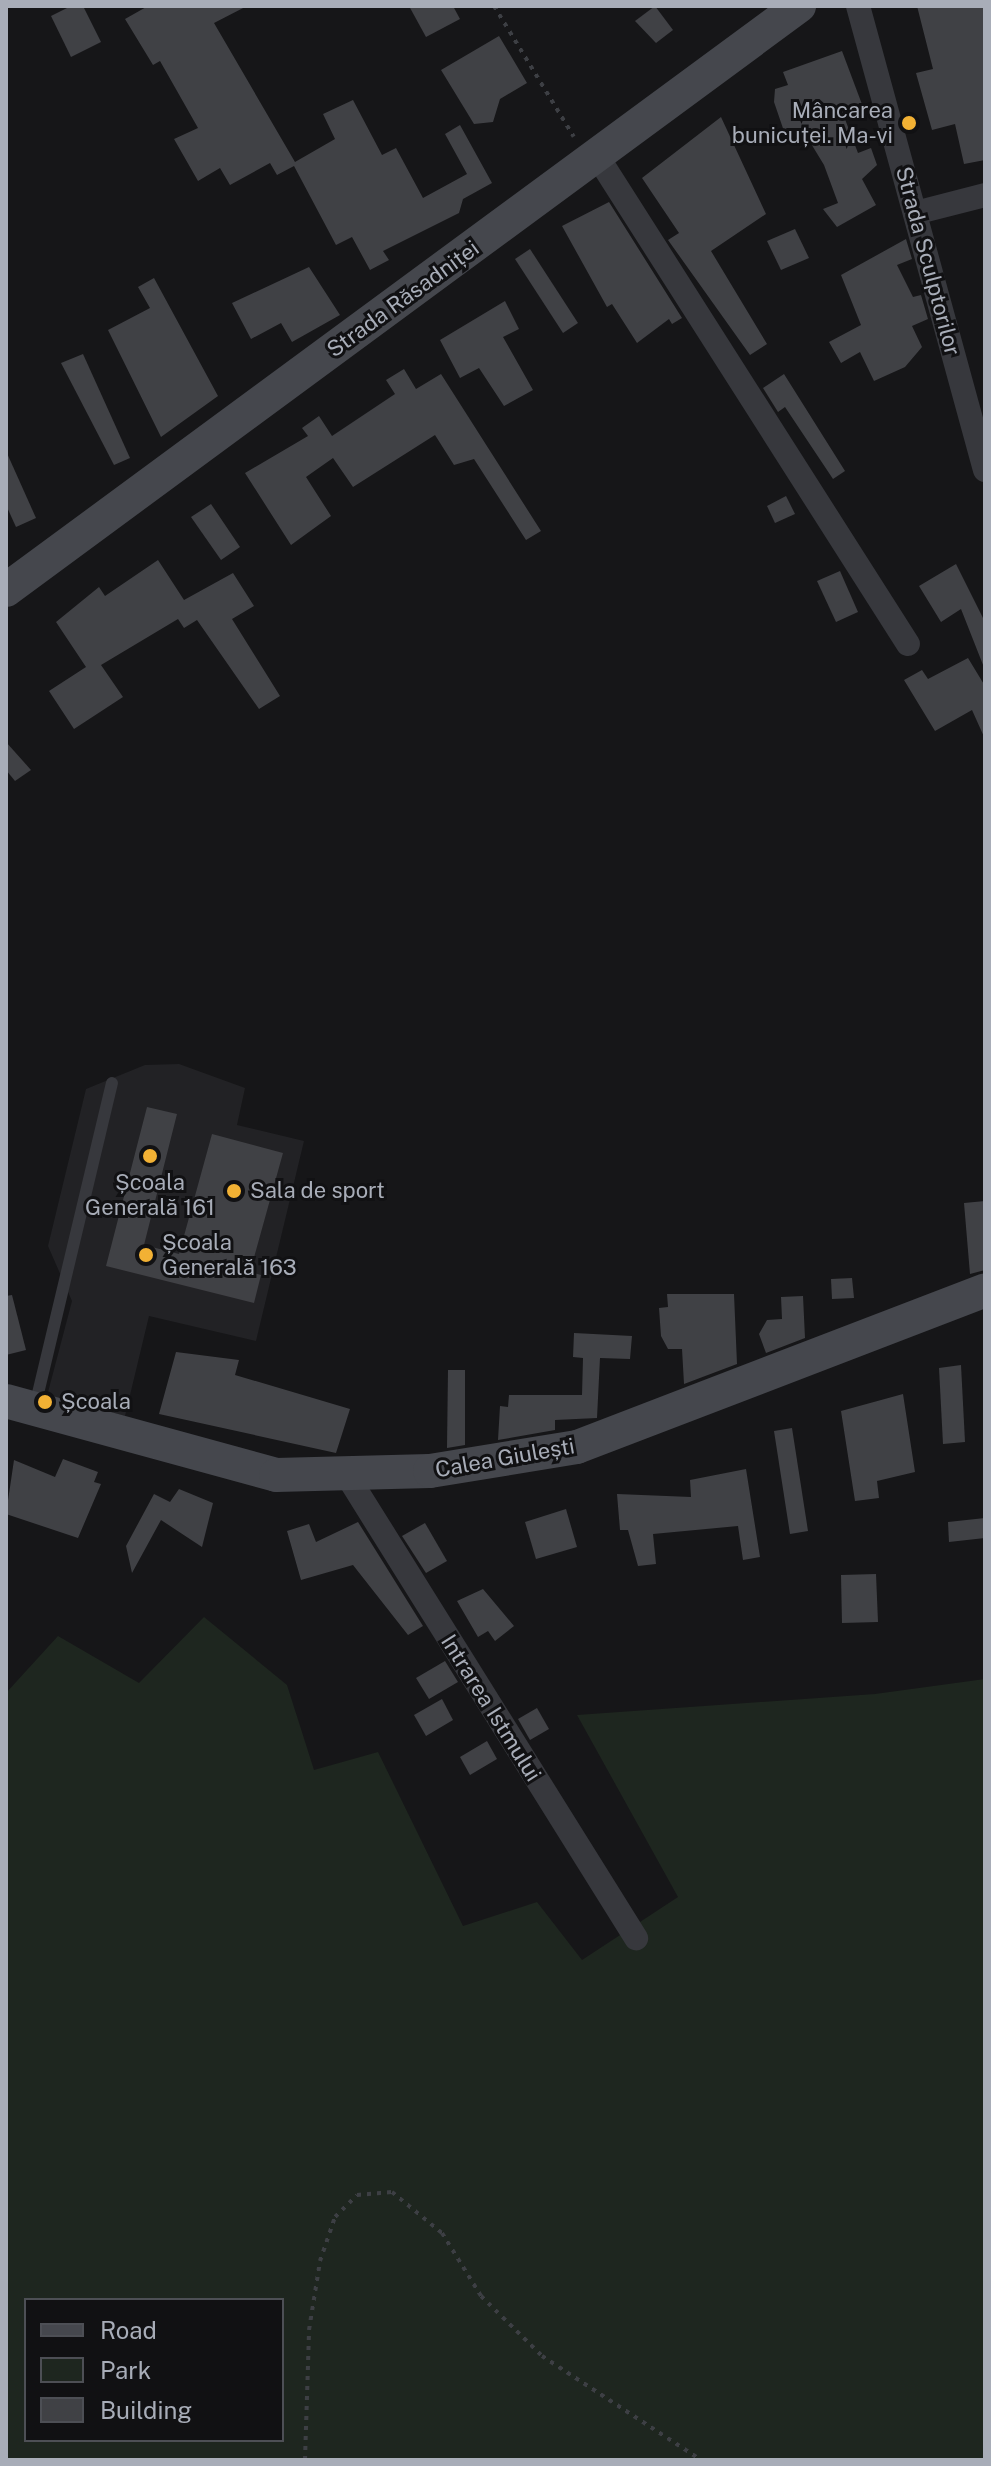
<!DOCTYPE html>
<meta charset="utf-8">
<style>
body{margin:0}
#map{position:relative;width:991px;height:2466px;overflow:hidden;background:#161618;font-family:"Public Sans",sans-serif}
div>[style]{position:absolute}
[style*='--x']{left:calc(var(--x)*1px);top:calc(var(--y)*1px);width:calc(var(--w)*1px);rotate:calc(var(--a)*1deg)}
.built>*{inset:0;background:#222225}
.green>*{inset:0;background:#1e261f}
.building>*{inset:0;background:#404145}
.path>*{height:4px;margin-top:-2px;transform-origin:0;background:repeating-linear-gradient(90deg,#3d3f44 0 4px,transparent 0 10px)}
.service>*{height:12px;margin:-6px;padding:0 6px;transform-origin:6px;border-radius:6px;background:#37383d}
.minor>*{height:24px;margin:-12px;padding:0 12px;transform-origin:12px;border-radius:12px;background:#37383d}
.secondary>*{height:34px;margin:-17px;padding:0 17px;transform-origin:17px;border-radius:17px;background:#45474d}
.dots>*{width:22px;height:22px;translate:-50% -50%;box-sizing:border-box;border:4px solid #111113;border-radius:50%}
span{translate:-50% -50%;white-space:nowrap;text-align:center;line-height:1.15;-webkit-text-stroke:6px #111113;paint-order:stroke}
.poi-label{font-size:22px;color:#a8adb8}
.right{translate:-100% -50%;text-align:right}
.left{translate:0 -50%;text-align:left}
.street-label{font-size:22px;color:#a8adb8}
.frame{position:absolute;inset:0;border:8px solid #a8adb8;pointer-events:none}
.legend{position:absolute;left:24px;top:2298px;width:260px;height:144px;box-sizing:border-box;background:#111113;border:2px solid #4d4f55;margin:0;padding:10px 14px;list-style:none;font-size:24px;color:#a8adb8}
.legend li{display:flex;align-items:center;gap:16px;height:40px}
.legend b{width:40px;border:2px solid #4d4f55}
</style>
<div id="map">
<div class="built">
<i style="clip-path:polygon(179px 1064px,245px 1088px,237px 1125px,304px 1141px,256px 1341px,149px 1316px,125px 1416px,47px 1396px,72px 1301px,48px 1246px,86px 1089px,145px 1065px)"></i>
</div>
<div class="green">
<i style="clip-path:polygon(evenodd,204px 1617px,287px 1685px,314px 1770px,378px 1752px,463px 1926px,537px 1902px,582px 1960px,678px 1897px,577px 1715px,875px 1694px,985px 1679px,985px 2460px,6px 2460px,6px 1693px,58px 1636px,139px 1683px,204px 1617px,26px 2300px,282px 2300px,282px 2440px,26px 2440px,26px 2300px)"></i>
</div>
<div class="building">
<i style="clip-path:polygon(71px 6px,83px 6px,101px 42px,71px 57px,51px 16px)"></i>
<i style="clip-path:polygon(148px 6px,247px 6px,214px 23px,295px 162px,335px 139px,323px 114px,353px 100px,382px 155px,396px 148px,423px 198px,467px 174px,445px 134px,460px 125px,492px 183px,463px 199px,459px 213px,383px 251px,389px 260px,370px 270px,352px 237px,336px 245px,294px 166px,277px 175px,270px 163px,230px 185px,220px 168px,198px 181px,174px 139px,198px 128px,160px 61px,153px 65px,125px 19px)"></i>
<i style="clip-path:polygon(409px 6px,453px 6px,460px 19px,426px 37px)"></i>
<i style="clip-path:polygon(655px 6px,673px 30px,656px 43px,635px 21px)"></i>
<i style="clip-path:polygon(917px 6px,985px 6px,985px 160px,964px 164px,955px 124px,932px 130px,916px 73px,933px 69px)"></i>
<i style="clip-path:polygon(499px 36px,527px 83px,500px 99px,493px 122px,474px 124px,441px 70px)"></i>
<i style="clip-path:polygon(842px 51px,863px 107px,843px 114px,858px 153px,871px 148px,877px 165px,862px 179px,876px 205px,837px 227px,823px 209px,838px 203px,824px 165px,807px 137px,788px 143px,774px 102px,775px 89px,788px 85px,783px 72px)"></i>
<i style="clip-path:polygon(721px 117px,766px 214px,711px 251px,767px 344px,750px 355px,668px 240px,679px 233px,642px 178px)"></i>
<i style="clip-path:polygon(609px 202px,682px 318px,672px 324px,669px 319px,637px 343px,612px 304px,607px 307px,562px 226px)"></i>
<i style="clip-path:polygon(795px 229px,809px 258px,781px 270px,767px 241px)"></i>
<i style="clip-path:polygon(906px 239px,912px 259px,897px 265px,913px 297px,921px 295px,928px 319px,912px 326px,922px 347px,905px 367px,874px 381px,860px 352px,841px 363px,829px 342px,861px 325px,841px 275px)"></i>
<i style="clip-path:polygon(530px 249px,578px 323px,563px 333px,515px 259px)"></i>
<i style="clip-path:polygon(309px 267px,340px 315px,292px 342px,281px 323px,251px 339px,232px 303px)"></i>
<i style="clip-path:polygon(154px 278px,218px 396px,161px 437px,108px 330px,150px 308px,138px 287px)"></i>
<i style="clip-path:polygon(505px 301px,519px 329px,503px 337px,533px 390px,504px 406px,479px 368px,460px 378px,440px 340px)"></i>
<i style="clip-path:polygon(83px 354px,130px 458px,114px 465px,61px 363px)"></i>
<i style="clip-path:polygon(404px 369px,416px 389px,441px 374px,541px 531px,526px 540px,474px 459px,454px 465px,435px 435px,353px 487px,333px 458px,306px 477px,331px 516px,291px 545px,245px 473px,308px 436px,302px 428px,319px 416px,332px 436px,395px 394px,386px 380px)"></i>
<i style="clip-path:polygon(784px 374px,845px 471px,833px 479px,785px 407px,778px 412px,763px 388px)"></i>
<i style="clip-path:polygon(6px 451px,36px 518px,16px 527px,6px 505px)"></i>
<i style="clip-path:polygon(786px 496px,795px 514px,775px 523px,767px 506px)"></i>
<i style="clip-path:polygon(211px 504px,240px 547px,221px 560px,191px 517px)"></i>
<i style="clip-path:polygon(158px 560px,184px 600px,233px 573px,254px 606px,232px 619px,280px 696px,259px 709px,197px 620px,184px 628px,178px 619px,101px 665px,123px 697px,74px 729px,49px 691px,86px 667px,56px 622px,99px 587px,105px 596px)"></i>
<i style="clip-path:polygon(956px 564px,985px 622px,985px 670px,961px 609px,941px 622px,919px 586px)"></i>
<i style="clip-path:polygon(840px 571px,858px 612px,836px 622px,817px 581px)"></i>
<i style="clip-path:polygon(968px 658px,985px 686px,985px 739px,972px 710px,935px 731px,904px 680px,922px 670px,928px 679px)"></i>
<i style="clip-path:polygon(6px 742px,31px 770px,15px 781px,6px 770px)"></i>
<i style="clip-path:polygon(147px 1107px,177px 1114px,144px 1245px,179px 1254px,212px 1134px,283px 1153px,250px 1272px,261px 1275px,254px 1303px,106px 1266px)"></i>
<i style="clip-path:polygon(985px 1201px,985px 1270px,970px 1274px,964px 1203px)"></i>
<i style="clip-path:polygon(852px 1278px,854px 1298px,832px 1299px,831px 1279px)"></i>
<i style="clip-path:polygon(667px 1294px,734px 1294px,737px 1364px,684px 1384px,682px 1349px,668px 1349px,661px 1336px,659px 1308px,668px 1307px)"></i>
<i style="clip-path:polygon(12px 1295px,26px 1350px,6px 1355px,6px 1296px)"></i>
<i style="clip-path:polygon(803px 1296px,805px 1338px,766px 1353px,759px 1334px,767px 1320px,782px 1319px,781px 1297px)"></i>
<i style="clip-path:polygon(574px 1333px,632px 1336px,630px 1359px,600px 1358px,597px 1418px,555px 1420px,555px 1430px,498px 1440px,500px 1406px,508px 1407px,509px 1395px,582px 1395px,583px 1358px,573px 1357px)"></i>
<i style="clip-path:polygon(176px 1352px,239px 1360px,235px 1375px,350px 1409px,336px 1453px,159px 1414px)"></i>
<i style="clip-path:polygon(961px 1365px,965px 1442px,943px 1444px,939px 1368px)"></i>
<i style="clip-path:polygon(448px 1370px,465px 1370px,465px 1445px,447px 1448px)"></i>
<i style="clip-path:polygon(903px 1394px,915px 1472px,877px 1481px,879px 1498px,855px 1501px,841px 1411px)"></i>
<i style="clip-path:polygon(792px 1428px,808px 1531px,790px 1534px,774px 1431px)"></i>
<i style="clip-path:polygon(63px 1459px,98px 1472px,94px 1482px,101px 1484px,78px 1538px,6px 1514px,14px 1460px,55px 1477px)"></i>
<i style="clip-path:polygon(746px 1469px,760px 1557px,743px 1560px,738px 1526px,653px 1534px,656px 1564px,638px 1566px,628px 1530px,620px 1530px,617px 1494px,691px 1497px,690px 1480px)"></i>
<i style="clip-path:polygon(179px 1489px,213px 1503px,202px 1547px,161px 1520px,132px 1573px,126px 1546px,154px 1494px,170px 1502px)"></i>
<i style="clip-path:polygon(566px 1509px,577px 1547px,536px 1559px,525px 1522px)"></i>
<i style="clip-path:polygon(985px 1518px,985px 1538px,949px 1542px,948px 1522px)"></i>
<i style="clip-path:polygon(358px 1522px,423px 1626px,408px 1635px,353px 1565px,301px 1580px,287px 1531px,309px 1524px,316px 1542px)"></i>
<i style="clip-path:polygon(425px 1523px,447px 1561px,426px 1573px,402px 1536px)"></i>
<i style="clip-path:polygon(876px 1574px,878px 1622px,842px 1623px,841px 1575px)"></i>
<i style="clip-path:polygon(483px 1589px,514px 1626px,495px 1641px,488px 1631px,478px 1637px,457px 1601px)"></i>
<i style="clip-path:polygon(445px 1661px,458px 1682px,429px 1699px,416px 1678px)"></i>
<i style="clip-path:polygon(442px 1699px,453px 1720px,426px 1736px,414px 1715px)"></i>
<i style="clip-path:polygon(537px 1708px,549px 1729px,530px 1740px,518px 1719px)"></i>
<i style="clip-path:polygon(487px 1741px,497px 1759px,470px 1775px,460px 1757px)"></i>
</div>
<div class="path">
<i style="--x:494;--y:6;--w:153;--a:58.6"></i>
<i style="--x:305;--y:2460;--w:130;--a:-88.2"></i>
<i style="--x:309;--y:2330;--w:70;--a:-80.9"></i>
<i style="--x:320;--y:2261;--w:46;--a:-71.2"></i>
<i style="--x:335;--y:2217;--w:31;--a:-45"></i>
<i style="--x:357;--y:2195;--w:35;--a:-5"></i>
<i style="--x:392;--y:2192;--w:65;--a:39.4"></i>
<i style="--x:442;--y:2233;--w:74;--a:58.2"></i>
<i style="--x:481;--y:2296;--w:86;--a:44.5"></i>
<i style="--x:542;--y:2356;--w:190;--a:33.2"></i>
</div>
<div class="service">
<i style="--x:35;--y:1406;--w:332;--a:-76.6"></i>
</div>
<div class="minor">
<i style="--x:858;--y:6;--w:481;--a:74.7"></i>
<i style="--x:599;--y:159;--w:575;--a:57.5"></i>
<i style="--x:915;--y:213;--w:72;--a:-14.4"></i>
<i style="--x:348;--y:1477;--w:544;--a:58.01"></i>
</div>
<div class="secondary">
<i style="--x:6;--y:590;--w:985;--a:-36.37"></i>
<i style="--x:6;--y:1401;--w:280;--a:15.3"></i>
<i style="--x:276;--y:1475;--w:154;--a:-1.5"></i>
<i style="--x:430;--y:1471;--w:149;--a:-9.3"></i>
<i style="--x:577;--y:1447;--w:437;--a:-21"></i>
</div>
<div class="dots">
<i style="left:909px;top:123px;background:#f2b134"></i>
<i style="left:150px;top:1156px;background:#f2b134"></i>
<i style="left:234px;top:1191px;background:#f2b134"></i>
<i style="left:146px;top:1255px;background:#f2b134"></i>
<i style="left:45px;top:1402px;background:#f2b134"></i>
</div>
<div class="poi-label">
<span class="right" style="left:893px;top:123px">Mâncarea<br>bunicuței. Ma-vi</span>
<span style="left:150px;top:1195px">Școala<br>Generală 161</span>
<span class="left" style="left:250px;top:1191px">Sala de sport</span>
<span class="left" style="left:162px;top:1255px">Școala<br>Generală 163</span>
<span class="left" style="left:61px;top:1402px">Școala</span>
</div>
<div class="street-label">
<span style="left:928px;top:261px;rotate:75deg">Strada Sculptorilor</span>
<span style="left:403px;top:299px;rotate:-36deg">Strada Răsadniței</span>
<span style="left:505px;top:1458px;rotate:-10deg">Calea Giulești</span>
<span style="left:491px;top:1708px;rotate:58deg">Intrarea Istmului</span>
</div>
<div class="frame"></div>
<ul class="legend">
<li><b style="height:10px;background:#45474d"></b>Road</li>
<li><b style="height:22px;background:#1e261f"></b>Park</li>
<li><b style="height:22px;background:#404145"></b>Building</li>
</ul>
</div>
